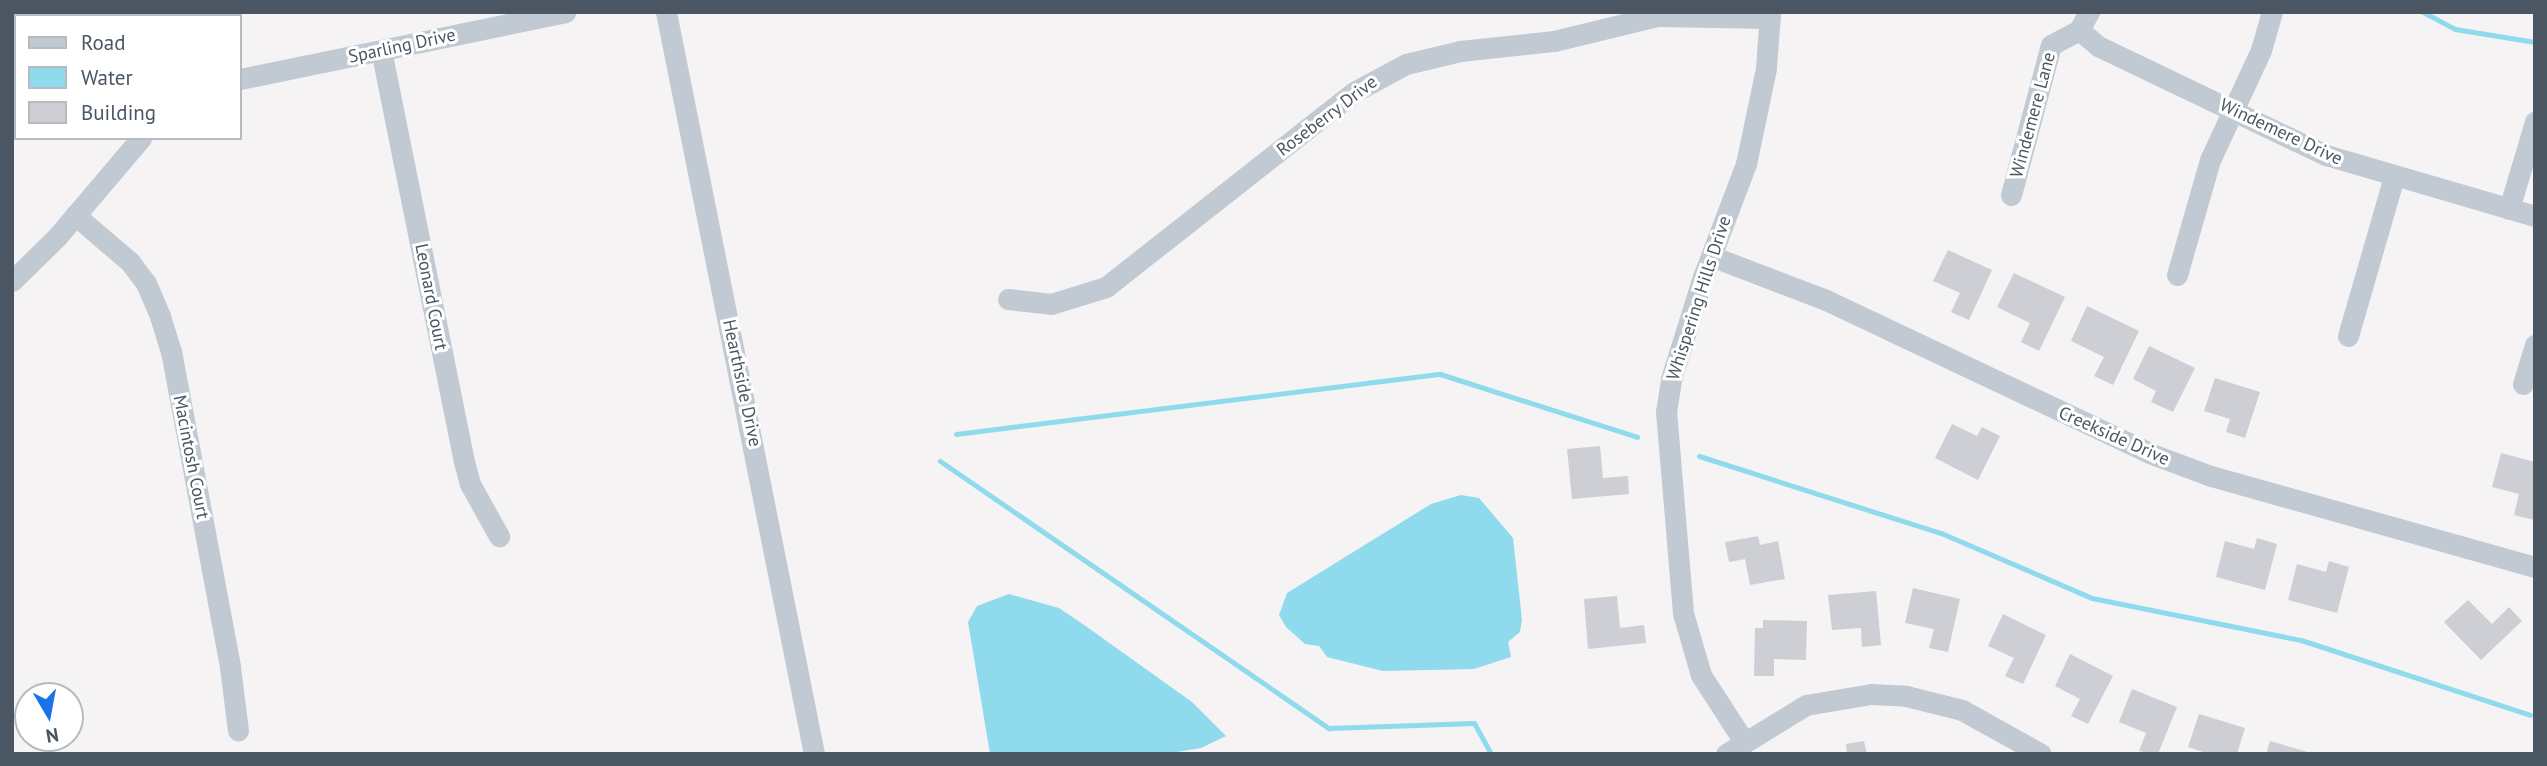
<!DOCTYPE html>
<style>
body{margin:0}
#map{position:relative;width:2547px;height:766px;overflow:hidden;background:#f5f3f3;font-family:"PT Sans",sans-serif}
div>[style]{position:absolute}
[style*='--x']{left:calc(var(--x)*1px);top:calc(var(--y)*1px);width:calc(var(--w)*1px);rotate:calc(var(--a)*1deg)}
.water>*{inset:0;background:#90daee}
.stream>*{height:5px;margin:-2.5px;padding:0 2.5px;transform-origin:2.5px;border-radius:2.5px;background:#90daee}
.building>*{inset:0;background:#cdcfd5}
.minor>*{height:21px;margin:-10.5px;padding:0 10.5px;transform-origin:10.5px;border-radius:10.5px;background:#c1cad2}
span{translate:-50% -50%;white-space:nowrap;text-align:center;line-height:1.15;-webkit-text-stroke:6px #fff;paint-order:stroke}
.street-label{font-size:18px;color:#4a5661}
.frame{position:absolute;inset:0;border:14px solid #4a5661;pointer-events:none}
.legend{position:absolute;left:14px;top:14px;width:228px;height:126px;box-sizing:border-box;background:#fff;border:2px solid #b7bbc0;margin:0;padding:9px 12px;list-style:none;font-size:21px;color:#4a5661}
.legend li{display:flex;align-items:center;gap:14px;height:35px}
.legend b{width:35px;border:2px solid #b7bbc0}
.north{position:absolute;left:14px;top:682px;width:70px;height:70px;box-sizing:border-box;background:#fff;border:2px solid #b7bbc0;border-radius:50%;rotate:170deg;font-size:19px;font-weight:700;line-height:28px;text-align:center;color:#4a5661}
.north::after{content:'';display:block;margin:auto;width:24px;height:32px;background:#1a73e8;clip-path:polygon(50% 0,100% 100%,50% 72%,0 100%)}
</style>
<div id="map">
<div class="water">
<i style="clip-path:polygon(1461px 495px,1479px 498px,1513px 538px,1522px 620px,1520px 632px,1508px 642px,1511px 657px,1474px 669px,1383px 671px,1327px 657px,1319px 646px,1305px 644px,1286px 627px,1279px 615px,1287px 593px,1431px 504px)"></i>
<i style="clip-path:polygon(1009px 594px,1059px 608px,1087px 627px,1192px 702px,1226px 736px,1201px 748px,1164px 754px,990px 754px,968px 622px,977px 606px)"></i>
</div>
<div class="stream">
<i style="--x:2423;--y:12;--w:36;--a:28"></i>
<i style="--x:2455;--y:29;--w:81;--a:9.2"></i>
<i style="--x:34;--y:16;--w:4;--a:-76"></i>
<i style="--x:12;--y:48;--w:5;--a:-37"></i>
<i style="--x:956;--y:434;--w:488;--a:-7.1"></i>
<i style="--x:1440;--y:374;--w:207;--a:17.7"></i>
<i style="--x:1699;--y:456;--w:254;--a:17.7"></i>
<i style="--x:1941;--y:533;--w:164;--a:23.3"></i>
<i style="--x:2092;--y:598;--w:213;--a:11.4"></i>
<i style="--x:2301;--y:640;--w:241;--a:18.1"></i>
<i style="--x:940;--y:461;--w:472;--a:34.5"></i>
<i style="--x:1329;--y:728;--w:145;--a:-2"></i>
<i style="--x:1474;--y:723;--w:35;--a:61"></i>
</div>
<div class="building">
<i style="clip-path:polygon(1948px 250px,1992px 270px,1969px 320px,1951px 312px,1960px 293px,1933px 281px)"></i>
<i style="clip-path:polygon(2014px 273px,2065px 297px,2039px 351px,2021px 342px,2030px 323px,1997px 307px)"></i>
<i style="clip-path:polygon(2087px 306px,2139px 331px,2113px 385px,2094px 376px,2104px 357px,2071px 341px)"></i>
<i style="clip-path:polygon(2149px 346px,2195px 368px,2173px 412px,2151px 402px,2156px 391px,2133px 379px)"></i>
<i style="clip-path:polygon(2215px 378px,2260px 392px,2245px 438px,2226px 432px,2230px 419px,2204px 411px)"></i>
<i style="clip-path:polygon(1952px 424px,1977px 436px,1982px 427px,2000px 436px,1978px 480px,1935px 458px)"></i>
<i style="clip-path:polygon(1600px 446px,1603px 478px,1628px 476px,1629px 494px,1572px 499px,1567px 449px)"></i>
<i style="clip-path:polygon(2501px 453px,2535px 462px,2534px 520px,2514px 515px,2519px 494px,2492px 487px)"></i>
<i style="clip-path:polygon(1758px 536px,1760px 545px,1778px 541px,1785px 579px,1750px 585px,1745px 559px,1729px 562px,1725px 542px)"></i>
<i style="clip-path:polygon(2257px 538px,2277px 544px,2265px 590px,2216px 577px,2225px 541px,2254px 549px)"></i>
<i style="clip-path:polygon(2329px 561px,2349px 567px,2337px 613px,2288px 600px,2297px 564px,2326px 572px)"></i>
<i style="clip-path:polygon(1913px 588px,1960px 599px,1948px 652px,1929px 648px,1934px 629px,1905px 623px)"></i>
<i style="clip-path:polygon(1876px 591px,1881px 645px,1862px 647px,1861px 628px,1832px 630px,1828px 595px)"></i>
<i style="clip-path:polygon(1617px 596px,1620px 628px,1644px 625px,1646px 643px,1588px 649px,1584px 599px)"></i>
<i style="clip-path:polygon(2468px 600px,2492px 624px,2509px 607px,2522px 621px,2481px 660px,2444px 622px)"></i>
<i style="clip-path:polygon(2003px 614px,2046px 635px,2023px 684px,2005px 676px,2014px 658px,1988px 646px)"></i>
<i style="clip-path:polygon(1763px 620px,1807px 621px,1806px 660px,1774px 659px,1774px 676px,1754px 676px,1755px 628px,1763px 628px)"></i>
<i style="clip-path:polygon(2070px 654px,2113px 676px,2088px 724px,2071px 716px,2080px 699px,2055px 686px)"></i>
<i style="clip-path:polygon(2132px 689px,2177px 707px,2158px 754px,2139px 751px,2146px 733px,2119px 722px)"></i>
<i style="clip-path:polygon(2199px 714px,2245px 728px,2237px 754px,2209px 754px,2188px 747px)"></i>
<i style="clip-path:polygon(1864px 741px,1867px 754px,1847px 754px,1846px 744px)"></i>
<i style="clip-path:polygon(2270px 741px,2311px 753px,2311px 754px,2266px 754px)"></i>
</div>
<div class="minor">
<i style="--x:666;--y:12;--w:757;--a:78.72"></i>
<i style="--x:2079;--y:30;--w:25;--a:40"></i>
<i style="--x:2098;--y:46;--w:253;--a:25.6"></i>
<i style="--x:2326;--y:155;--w:218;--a:16.3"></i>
<i style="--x:381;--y:50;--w:416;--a:78.6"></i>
<i style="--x:463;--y:458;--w:27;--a:75"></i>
<i style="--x:470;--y:484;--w:60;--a:60.9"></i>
<i style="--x:240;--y:79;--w:332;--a:-11.6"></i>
<i style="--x:2011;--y:195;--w:155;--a:-75.1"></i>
<i style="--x:2051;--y:45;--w:32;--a:-28"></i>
<i style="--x:2079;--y:30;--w:21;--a:-61"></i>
<i style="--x:2509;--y:209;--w:91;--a:-73.4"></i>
<i style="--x:75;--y:215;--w:72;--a:40.5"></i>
<i style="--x:130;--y:262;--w:26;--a:53"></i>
<i style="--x:146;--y:283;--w:36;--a:67"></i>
<i style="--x:160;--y:316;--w:37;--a:73"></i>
<i style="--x:171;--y:351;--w:321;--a:79.4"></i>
<i style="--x:230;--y:667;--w:64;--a:82.8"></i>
<i style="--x:1711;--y:256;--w:123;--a:20.9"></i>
<i style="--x:1826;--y:300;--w:357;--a:25.3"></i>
<i style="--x:2149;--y:453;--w:66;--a:20.4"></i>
<i style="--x:2211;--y:476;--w:337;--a:15.7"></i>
<i style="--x:2177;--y:275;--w:120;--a:-74"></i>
<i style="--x:2210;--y:160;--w:121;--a:-65.1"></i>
<i style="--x:2261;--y:50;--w:40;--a:-74"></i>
<i style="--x:12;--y:281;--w:63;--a:-44.4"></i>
<i style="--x:57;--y:237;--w:130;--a:-49.7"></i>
<i style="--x:1008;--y:299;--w:43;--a:6.6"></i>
<i style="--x:1051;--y:304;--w:58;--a:-17.2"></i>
<i style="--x:1106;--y:287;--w:315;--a:-38.2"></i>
<i style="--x:1354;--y:92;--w:59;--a:-28.3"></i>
<i style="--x:1406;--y:64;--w:56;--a:-13.5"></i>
<i style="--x:1460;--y:51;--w:95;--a:-6.1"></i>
<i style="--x:1554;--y:41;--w:106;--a:-13.6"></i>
<i style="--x:1657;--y:16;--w:113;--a:1"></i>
<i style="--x:2348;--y:336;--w:166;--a:-73.9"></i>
<i style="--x:2523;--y:384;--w:41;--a:-72.9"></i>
<i style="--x:1743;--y:740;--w:77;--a:-122.9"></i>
<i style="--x:1701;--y:675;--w:65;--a:-106.2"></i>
<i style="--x:1683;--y:613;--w:202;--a:-94.8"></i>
<i style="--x:1666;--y:412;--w:33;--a:-81"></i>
<i style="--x:1671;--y:379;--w:107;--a:-72.6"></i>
<i style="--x:1703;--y:277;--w:121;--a:-69.2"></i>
<i style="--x:1746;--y:164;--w:98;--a:-78.2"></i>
<i style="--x:1766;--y:68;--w:56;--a:-85.9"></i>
<i style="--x:1726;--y:754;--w:94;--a:-31.5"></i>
<i style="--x:1806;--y:705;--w:66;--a:-9.6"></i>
<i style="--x:1871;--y:694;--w:35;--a:3"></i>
<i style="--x:1906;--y:696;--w:58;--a:14"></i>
<i style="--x:1962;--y:710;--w:90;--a:29.1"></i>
</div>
<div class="street-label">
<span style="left:402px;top:46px;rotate:-12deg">Sparling Drive</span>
<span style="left:2033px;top:115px;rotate:-75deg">Windemere Lane</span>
<span style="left:1327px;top:116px;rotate:-37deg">Roseberry Drive</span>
<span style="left:2281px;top:132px;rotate:25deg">Windemere Drive</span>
<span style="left:431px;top:297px;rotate:79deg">Leonard Court</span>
<span style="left:1699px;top:298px;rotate:-72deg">Whispering Hills Drive</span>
<span style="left:742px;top:383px;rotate:78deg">Hearthside Drive</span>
<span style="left:2114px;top:436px;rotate:24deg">Creekside Drive</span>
<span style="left:191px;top:457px;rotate:79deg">Macintosh Court</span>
</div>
<div class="frame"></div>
<ul class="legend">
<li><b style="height:9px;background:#c1cad2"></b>Road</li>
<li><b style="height:19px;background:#90daee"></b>Water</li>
<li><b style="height:19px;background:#cdcfd5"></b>Building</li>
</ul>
<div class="north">N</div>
</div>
